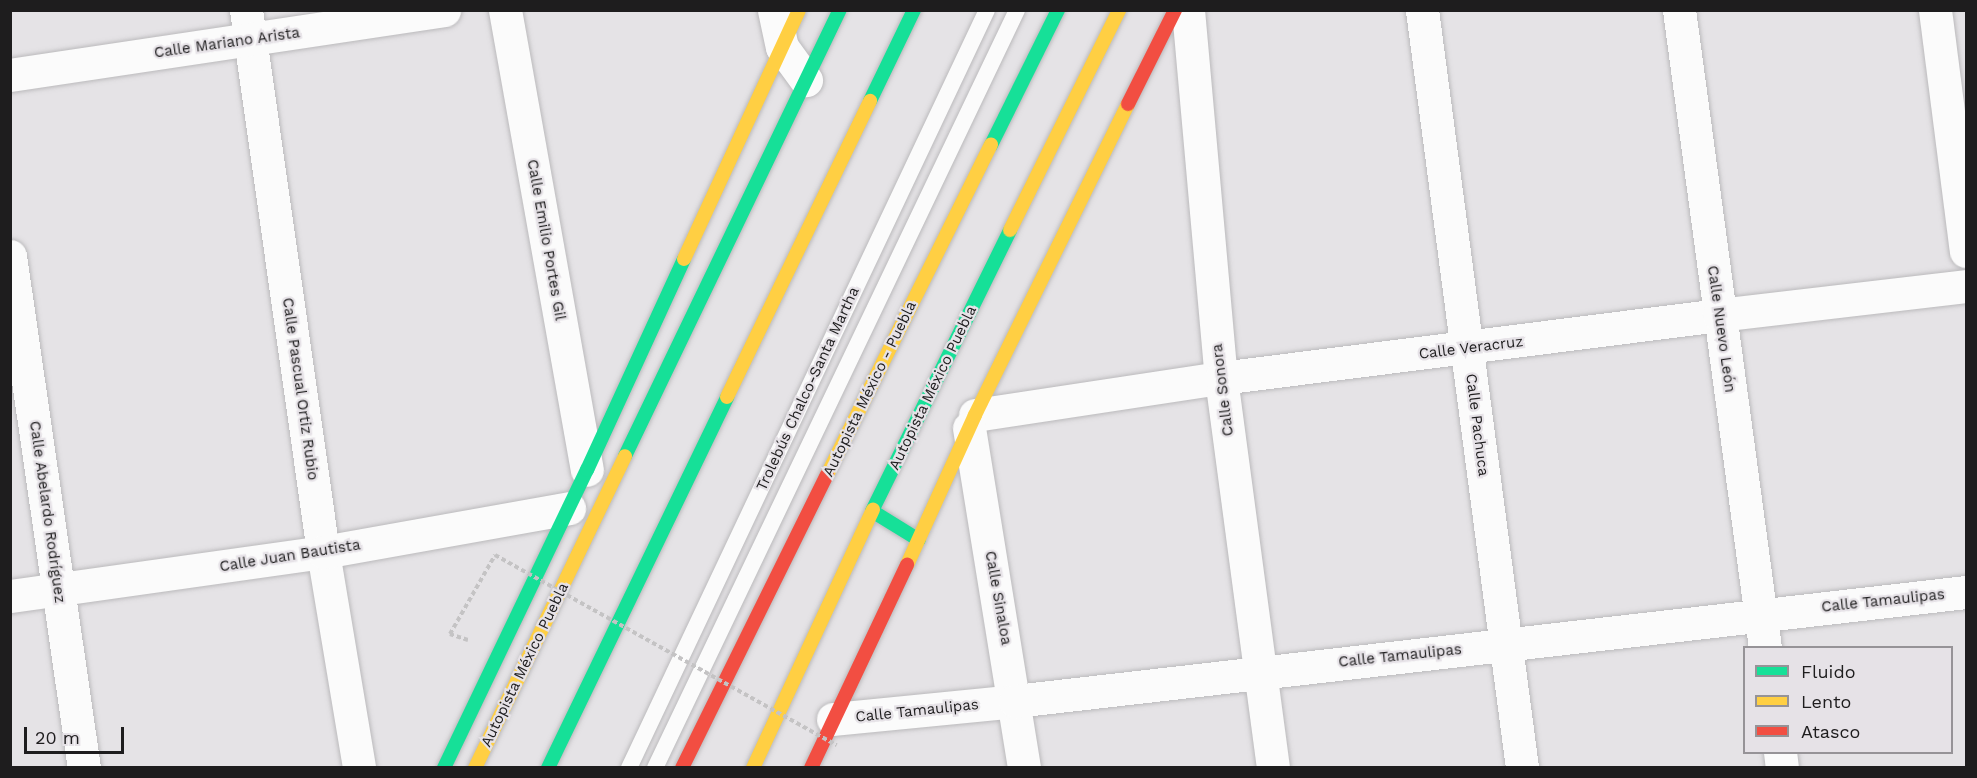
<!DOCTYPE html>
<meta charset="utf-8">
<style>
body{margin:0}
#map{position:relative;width:1977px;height:778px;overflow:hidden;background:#e5e3e6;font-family:"Work Sans",sans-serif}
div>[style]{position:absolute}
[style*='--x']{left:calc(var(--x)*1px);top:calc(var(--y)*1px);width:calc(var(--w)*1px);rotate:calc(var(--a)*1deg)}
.path>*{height:4px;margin-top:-2px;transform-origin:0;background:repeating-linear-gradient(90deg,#c4c3c4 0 4.5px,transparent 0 7.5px)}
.roads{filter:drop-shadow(0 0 2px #bbbabc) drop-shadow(0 0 2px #bbbabc)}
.lane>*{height:16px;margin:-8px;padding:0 8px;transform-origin:8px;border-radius:8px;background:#fbfbfb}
.street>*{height:33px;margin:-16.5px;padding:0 16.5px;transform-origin:16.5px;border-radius:16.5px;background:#fbfbfb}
.fast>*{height:14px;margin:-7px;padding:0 7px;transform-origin:7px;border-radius:7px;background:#16e098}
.slow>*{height:14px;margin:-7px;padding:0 7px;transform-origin:7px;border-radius:7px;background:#ffcf43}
.jam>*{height:14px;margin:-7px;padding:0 7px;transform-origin:7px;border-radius:7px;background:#f24e42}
.path-bridge>*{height:4px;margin-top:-2px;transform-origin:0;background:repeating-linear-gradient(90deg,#c4c3c4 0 4.5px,transparent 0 7.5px)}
span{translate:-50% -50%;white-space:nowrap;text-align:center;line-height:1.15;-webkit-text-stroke:4.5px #e6e2e7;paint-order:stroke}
.street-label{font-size:15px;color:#1e1d1e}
.frame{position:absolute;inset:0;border:12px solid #1e1d1e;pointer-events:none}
.legend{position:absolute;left:1743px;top:646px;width:210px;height:108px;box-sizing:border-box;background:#e6e2e7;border:2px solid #969397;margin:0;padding:8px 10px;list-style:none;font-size:18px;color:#1e1d1e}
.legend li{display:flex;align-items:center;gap:12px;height:30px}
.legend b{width:30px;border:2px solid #969397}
.scale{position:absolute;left:24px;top:727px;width:100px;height:27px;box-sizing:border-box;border:3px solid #1e1d1e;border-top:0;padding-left:8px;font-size:18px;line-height:21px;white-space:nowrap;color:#1e1d1e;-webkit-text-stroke:4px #e6e2e7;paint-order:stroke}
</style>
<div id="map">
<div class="path">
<i style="--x:468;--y:640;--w:19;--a:-162"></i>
<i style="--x:450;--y:634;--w:91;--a:-60.3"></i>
</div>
<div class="roads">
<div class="lane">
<i style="--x:629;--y:768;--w:838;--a:-64.72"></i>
<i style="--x:655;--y:768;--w:840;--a:-64.47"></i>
</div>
<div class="street">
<i style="--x:246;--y:10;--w:547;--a:81.91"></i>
<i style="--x:323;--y:552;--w:219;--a:80.5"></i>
<i style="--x:505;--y:10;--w:467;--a:79.9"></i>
<i style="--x:774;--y:10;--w:38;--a:78"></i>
<i style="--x:782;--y:47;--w:41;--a:54"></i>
<i style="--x:1188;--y:10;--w:369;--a:84.9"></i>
<i style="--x:1221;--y:378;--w:393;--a:82.4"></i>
<i style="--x:1422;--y:10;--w:765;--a:82.48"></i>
<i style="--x:1679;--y:10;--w:644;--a:82.32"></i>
<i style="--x:1935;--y:10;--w:243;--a:82.7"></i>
<i style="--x:10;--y:75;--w:439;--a:-8.5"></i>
<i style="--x:10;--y:256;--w:517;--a:81.78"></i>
<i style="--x:975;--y:415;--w:249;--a:-8.6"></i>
<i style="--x:1221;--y:378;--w:502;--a:-7.21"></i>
<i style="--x:1719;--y:315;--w:249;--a:-6.7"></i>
<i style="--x:969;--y:428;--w:344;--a:80.8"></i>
<i style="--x:10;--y:596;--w:316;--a:-8"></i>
<i style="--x:323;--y:552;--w:250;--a:-10.1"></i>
<i style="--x:833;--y:719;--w:183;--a:-5.6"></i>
<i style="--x:1015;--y:701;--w:957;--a:-6.54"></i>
<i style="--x:1780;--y:752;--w:16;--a:83"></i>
</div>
<div class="fast">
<i style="--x:870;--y:101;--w:101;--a:-64.2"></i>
<i style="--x:991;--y:145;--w:151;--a:-63.6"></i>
<i style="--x:625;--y:456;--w:495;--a:-64.3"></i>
<i style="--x:873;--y:509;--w:311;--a:-63.8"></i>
<i style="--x:872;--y:511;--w:55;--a:31.7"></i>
<i style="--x:444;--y:768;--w:331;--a:-64.4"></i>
<i style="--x:587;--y:470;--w:232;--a:-65.3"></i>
<i style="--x:548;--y:768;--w:412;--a:-64.2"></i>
</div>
<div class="slow">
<i style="--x:1010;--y:230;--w:246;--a:-63.6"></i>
<i style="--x:684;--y:259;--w:274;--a:-65.2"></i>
<i style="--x:727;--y:397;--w:329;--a:-64.2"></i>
<i style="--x:827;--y:475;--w:369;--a:-63.6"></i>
<i style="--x:907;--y:565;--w:165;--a:-65.6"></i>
<i style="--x:975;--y:415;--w:347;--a:-63.8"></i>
<i style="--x:475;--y:768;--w:346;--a:-64.3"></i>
<i style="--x:753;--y:768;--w:285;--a:-65.1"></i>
</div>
<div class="jam">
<i style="--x:1128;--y:104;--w:105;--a:-63.4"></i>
<i style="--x:682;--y:768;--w:327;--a:-63.7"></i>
<i style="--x:811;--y:768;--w:225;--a:-64.7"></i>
</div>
</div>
<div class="path-bridge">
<i style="--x:495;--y:555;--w:391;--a:29.1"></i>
</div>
<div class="street-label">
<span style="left:227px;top:43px;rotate:-8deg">Calle Mariano Arista</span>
<span style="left:546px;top:240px;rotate:80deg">Calle Emilio Portes Gil</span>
<span style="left:1721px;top:329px;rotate:82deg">Calle Nuevo León</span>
<span style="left:1471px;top:348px;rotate:-7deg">Calle Veracruz</span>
<span style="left:933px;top:388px;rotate:-64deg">Autopista México Puebla</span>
<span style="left:300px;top:389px;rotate:82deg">Calle Pascual Ortiz Rubio</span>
<span style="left:808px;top:389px;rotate:-65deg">Trolebús Chalco-Santa Martha</span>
<span style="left:870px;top:389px;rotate:-64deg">Autopista México - Puebla</span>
<span style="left:1223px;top:390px;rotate:-97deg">Calle Sonora</span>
<span style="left:1477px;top:425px;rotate:83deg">Calle Pachuca</span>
<span style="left:47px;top:512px;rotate:82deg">Calle Abelardo Rodríguez</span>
<span style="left:290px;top:556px;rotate:-9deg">Calle Juan Bautista</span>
<span style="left:998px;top:598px;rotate:80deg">Calle Sinaloa</span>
<span style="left:1883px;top:601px;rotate:-6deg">Calle Tamaulipas</span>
<span style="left:1400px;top:656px;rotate:-6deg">Calle Tamaulipas</span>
<span style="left:525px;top:665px;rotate:-64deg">Autopista México Puebla</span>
<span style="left:917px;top:711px;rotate:-6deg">Calle Tamaulipas</span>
</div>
<div class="frame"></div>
<ul class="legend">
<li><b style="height:8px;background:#16e098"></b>Fluido</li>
<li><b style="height:8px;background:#ffcf43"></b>Lento</li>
<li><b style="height:8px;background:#f24e42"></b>Atasco</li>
</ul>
<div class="scale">20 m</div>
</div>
